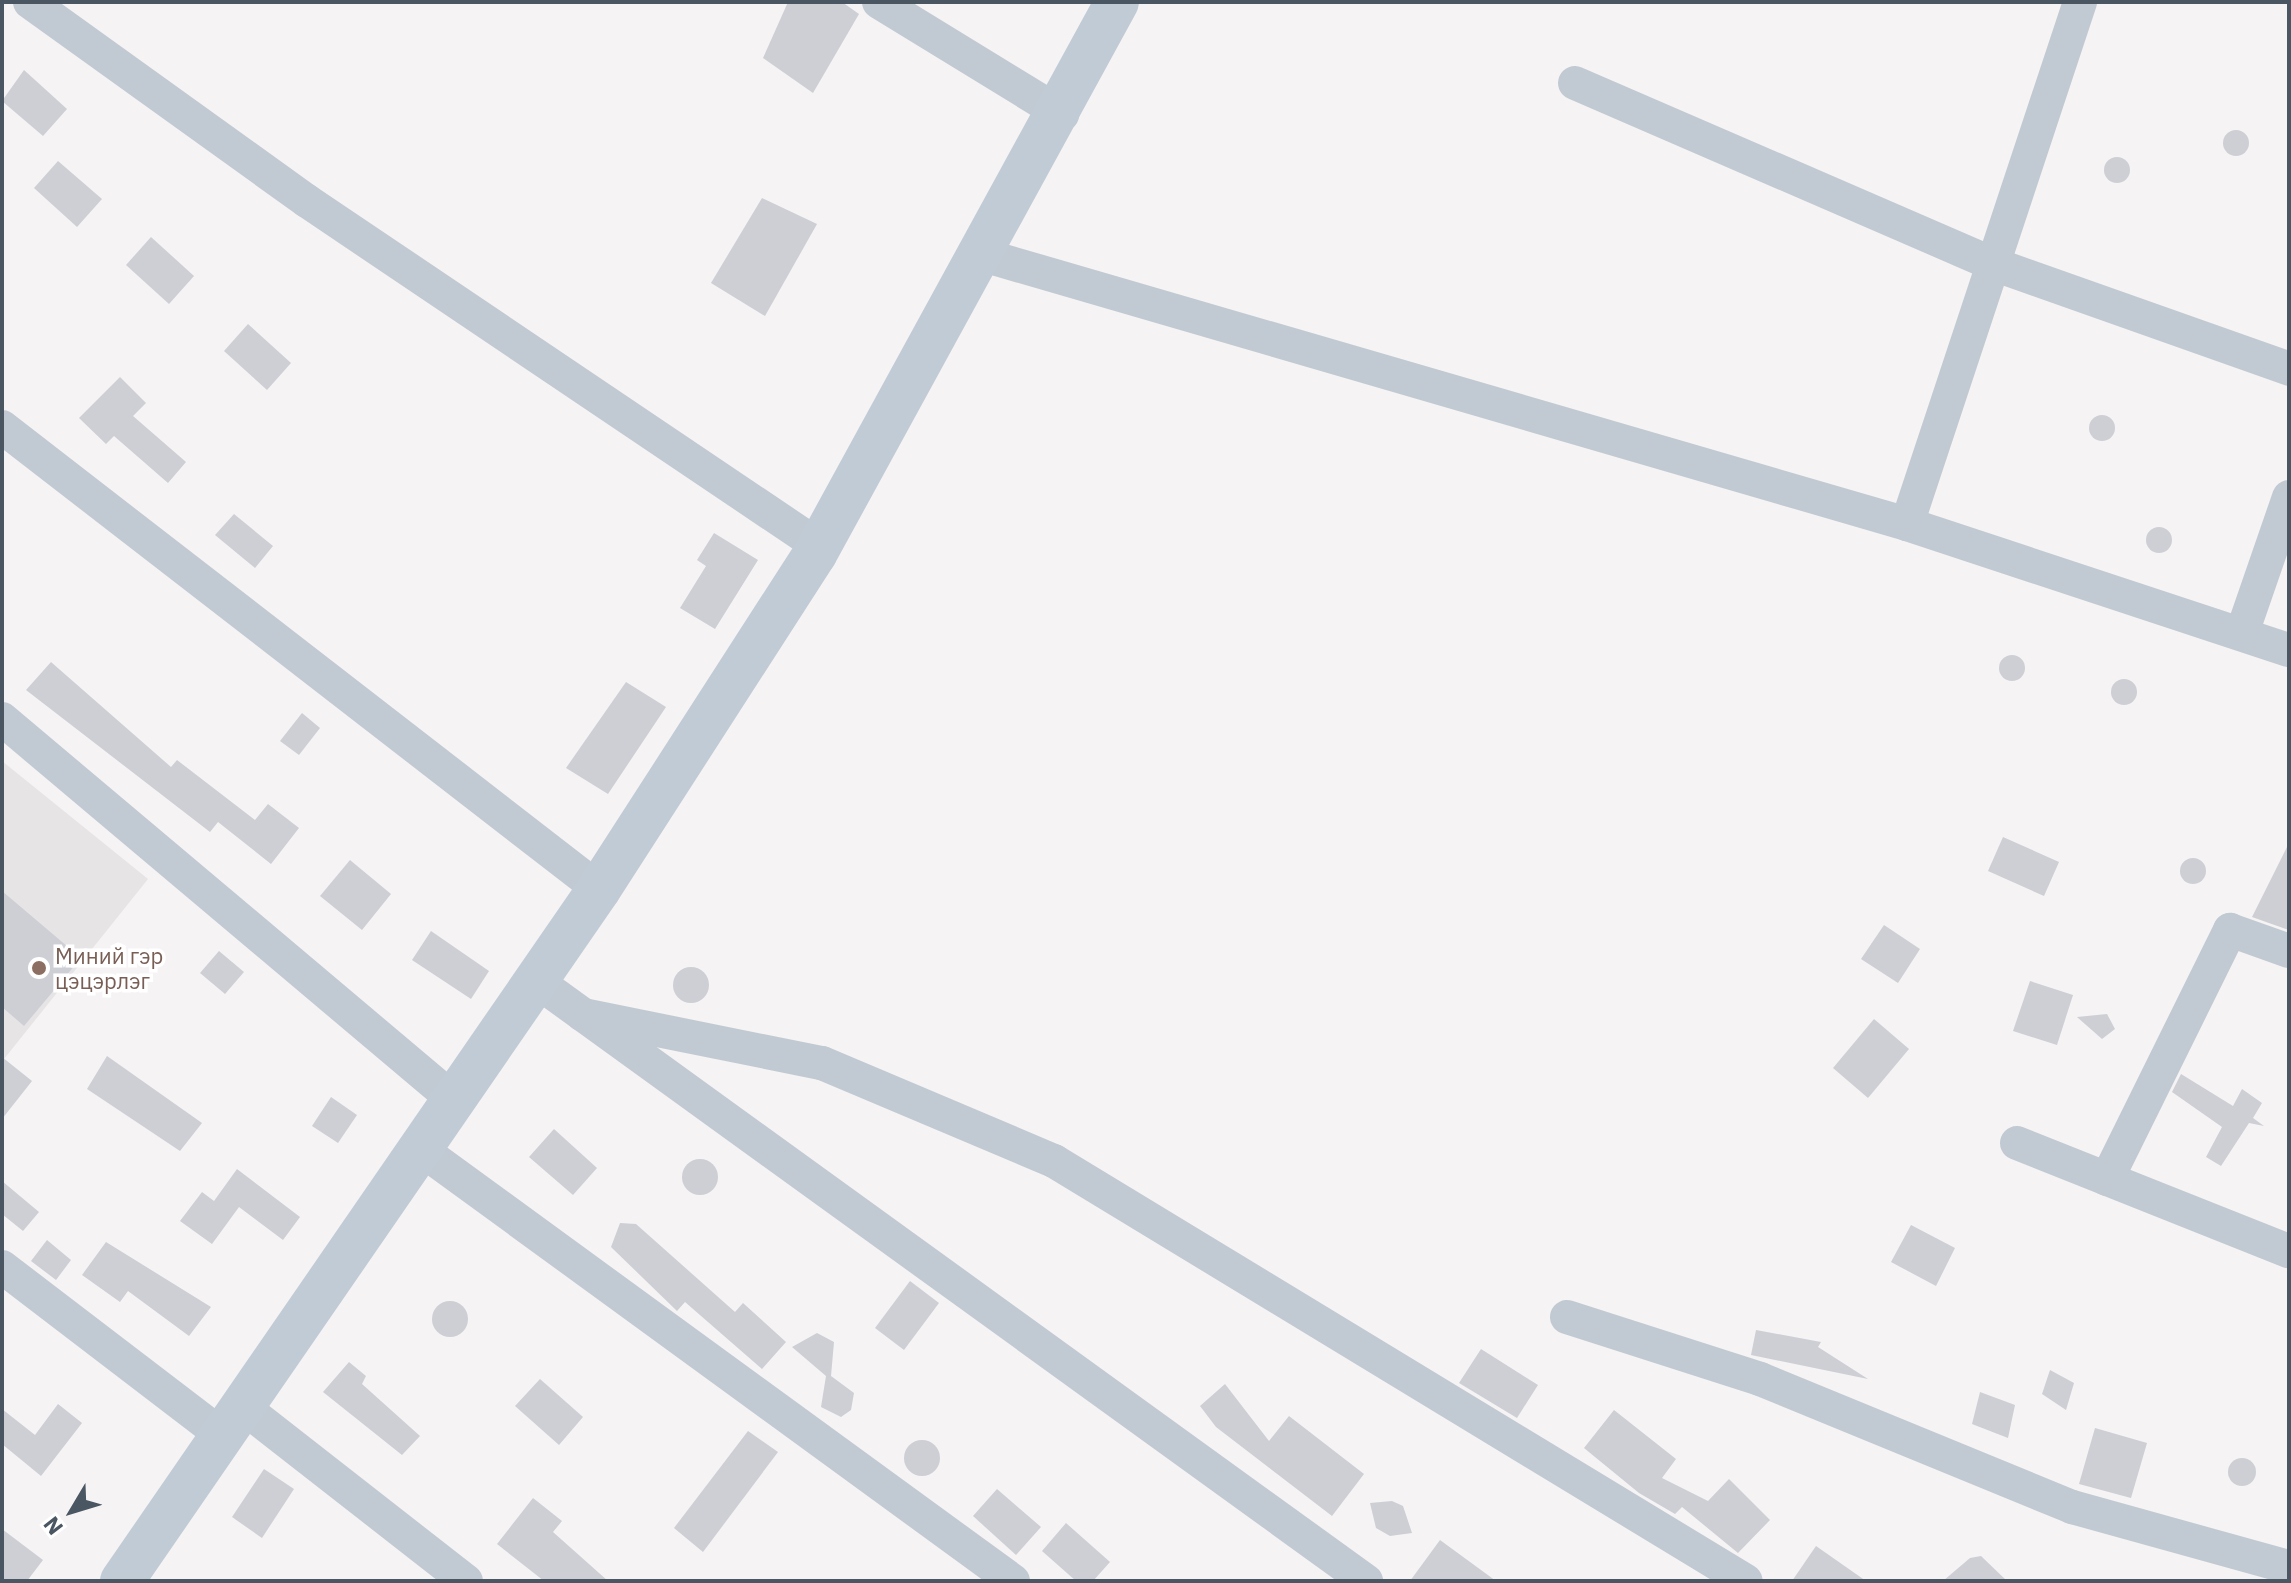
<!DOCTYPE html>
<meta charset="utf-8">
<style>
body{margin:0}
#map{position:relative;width:2291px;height:1583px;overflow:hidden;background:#f5f3f3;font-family:"IBM Plex Sans",sans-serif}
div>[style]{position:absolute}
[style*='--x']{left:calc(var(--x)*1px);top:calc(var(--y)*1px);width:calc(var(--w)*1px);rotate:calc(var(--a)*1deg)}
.education>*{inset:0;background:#e6e4e5}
.building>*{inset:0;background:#cdcfd5}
.round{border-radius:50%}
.street>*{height:34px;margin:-17px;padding:0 17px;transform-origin:17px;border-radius:17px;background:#c1cad2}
.secondary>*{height:44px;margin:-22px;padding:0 22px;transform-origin:22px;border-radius:22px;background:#c1cbd6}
.dots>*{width:22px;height:22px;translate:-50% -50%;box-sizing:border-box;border:4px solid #fff;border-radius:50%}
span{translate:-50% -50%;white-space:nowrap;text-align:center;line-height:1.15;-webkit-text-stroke:7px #fff;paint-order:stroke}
.education-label{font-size:22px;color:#785e54}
.left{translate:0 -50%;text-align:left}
.frame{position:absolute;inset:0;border:4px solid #4a5661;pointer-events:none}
.north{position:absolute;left:32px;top:1471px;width:80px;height:80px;-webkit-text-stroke:6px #fff;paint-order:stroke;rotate:232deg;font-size:22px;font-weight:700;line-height:32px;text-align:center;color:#4a5661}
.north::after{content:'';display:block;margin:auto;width:28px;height:36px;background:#4a5661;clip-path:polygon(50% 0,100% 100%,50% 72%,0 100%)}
</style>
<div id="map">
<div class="education">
<i style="clip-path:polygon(2px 761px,148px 879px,4px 1059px,2px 1057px)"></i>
</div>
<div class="building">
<i style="clip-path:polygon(788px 2px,842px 2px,859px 14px,813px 93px,763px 58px)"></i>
<i style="clip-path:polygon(24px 70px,67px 109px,43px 136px,2px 101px)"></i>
<i class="round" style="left:2223px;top:130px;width:26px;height:26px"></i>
<i class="round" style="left:2104px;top:157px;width:26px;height:26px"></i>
<i style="clip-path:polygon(58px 161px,102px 199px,77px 227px,34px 188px)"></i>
<i style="clip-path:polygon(762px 198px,817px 224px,765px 316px,711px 283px)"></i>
<i style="clip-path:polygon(151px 237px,194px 276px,169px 304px,126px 265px)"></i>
<i style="clip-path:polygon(248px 324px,291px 363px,267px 390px,224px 351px)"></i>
<i style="clip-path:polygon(120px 377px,146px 403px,133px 416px,186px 462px,168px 483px,114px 436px,106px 444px,79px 418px)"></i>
<i class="round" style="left:2089px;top:415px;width:26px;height:26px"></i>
<i style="clip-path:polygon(234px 514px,273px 546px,255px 568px,215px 535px)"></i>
<i class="round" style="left:2146px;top:527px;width:26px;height:26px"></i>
<i style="clip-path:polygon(714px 533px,758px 560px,715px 629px,680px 608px,706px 566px,697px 560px)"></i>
<i class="round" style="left:1999px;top:655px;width:26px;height:26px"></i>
<i style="clip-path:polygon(51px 662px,171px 767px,177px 760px,255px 820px,268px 804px,299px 828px,271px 864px,218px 822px,210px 832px,26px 690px)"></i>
<i class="round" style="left:2111px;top:679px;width:26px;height:26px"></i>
<i style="clip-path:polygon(626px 682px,666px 707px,608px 794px,566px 768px)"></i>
<i style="clip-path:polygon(302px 713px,320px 728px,299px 755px,280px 741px)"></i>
<i style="clip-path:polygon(2003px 837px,2059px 862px,2044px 896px,1988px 871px)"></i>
<i style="clip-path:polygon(2289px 843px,2289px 930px,2252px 917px)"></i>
<i class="round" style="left:2180px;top:858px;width:26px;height:26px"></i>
<i style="clip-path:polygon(350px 860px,391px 894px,362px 930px,320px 896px)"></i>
<i style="clip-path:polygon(2px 891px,81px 958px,24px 1026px,2px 1007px)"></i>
<i style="clip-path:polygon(1884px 925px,1920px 949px,1898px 983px,1861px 959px)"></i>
<i style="clip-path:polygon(431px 931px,489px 971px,471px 999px,412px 960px)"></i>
<i style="clip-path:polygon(219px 951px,244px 972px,225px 994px,200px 973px)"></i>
<i class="round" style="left:673px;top:967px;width:36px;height:36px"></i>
<i style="clip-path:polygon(2030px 981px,2073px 995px,2057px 1045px,2013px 1031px)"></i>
<i style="clip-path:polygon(2107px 1014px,2115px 1029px,2102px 1039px,2077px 1017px)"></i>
<i style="clip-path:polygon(1874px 1019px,1909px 1049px,1868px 1098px,1833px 1068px)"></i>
<i style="clip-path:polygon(107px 1056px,202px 1123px,180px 1151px,87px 1089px)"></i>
<i style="clip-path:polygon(2px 1057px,32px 1081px,2px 1119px)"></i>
<i style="clip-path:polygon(2181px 1074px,2233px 1106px,2242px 1089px,2262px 1103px,2253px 1118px,2264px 1126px,2249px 1123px,2221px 1166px,2206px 1157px,2222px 1127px,2172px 1092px)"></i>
<i style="clip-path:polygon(331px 1097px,357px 1115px,338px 1143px,312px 1126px)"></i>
<i style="clip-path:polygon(554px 1129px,597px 1168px,573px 1195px,529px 1157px)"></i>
<i class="round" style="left:682px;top:1159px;width:36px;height:36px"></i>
<i style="clip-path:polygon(237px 1169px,300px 1217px,283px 1240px,239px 1207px,212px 1244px,180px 1221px,202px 1192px,214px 1201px)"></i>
<i style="clip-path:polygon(2px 1181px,39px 1212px,23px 1231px,2px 1214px)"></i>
<i style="clip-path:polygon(620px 1223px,636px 1224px,735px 1312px,743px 1303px,786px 1342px,762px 1369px,685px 1302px,677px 1311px,611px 1247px)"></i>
<i style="clip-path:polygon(1911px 1225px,1955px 1248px,1936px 1286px,1891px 1262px)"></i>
<i style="clip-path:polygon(47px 1240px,71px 1260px,56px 1280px,31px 1261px)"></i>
<i style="clip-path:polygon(106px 1242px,211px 1307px,189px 1336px,128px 1291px,120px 1302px,82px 1275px)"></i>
<i style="clip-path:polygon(910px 1281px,939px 1303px,904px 1350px,875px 1328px)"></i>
<i class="round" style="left:432px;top:1301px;width:36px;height:36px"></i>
<i style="clip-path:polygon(1756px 1330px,1821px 1342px,1818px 1347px,1868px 1379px,1751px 1355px)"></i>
<i style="clip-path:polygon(817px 1333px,834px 1342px,831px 1376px,854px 1393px,851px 1410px,841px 1417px,821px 1407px,826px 1376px,792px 1347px)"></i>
<i style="clip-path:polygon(1481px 1349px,1538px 1385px,1517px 1418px,1459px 1383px)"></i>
<i style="clip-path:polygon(349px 1362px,366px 1376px,362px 1384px,420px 1436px,402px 1455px,323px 1392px)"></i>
<i style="clip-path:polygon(2050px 1370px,2074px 1383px,2066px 1410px,2042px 1394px)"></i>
<i style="clip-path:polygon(540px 1379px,583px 1417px,559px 1445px,515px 1406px)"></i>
<i style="clip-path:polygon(1225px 1384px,1269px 1441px,1289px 1416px,1364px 1474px,1332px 1516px,1216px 1427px,1200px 1406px)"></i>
<i style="clip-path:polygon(1980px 1392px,2015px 1405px,2008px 1438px,1972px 1424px)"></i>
<i style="clip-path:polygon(58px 1404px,82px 1423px,41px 1476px,2px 1444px,2px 1409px,35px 1435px)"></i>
<i style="clip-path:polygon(1614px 1410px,1676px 1459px,1662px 1478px,1708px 1501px,1729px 1479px,1770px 1520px,1738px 1553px,1682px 1507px,1675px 1514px,1639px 1493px,1584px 1448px)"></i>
<i style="clip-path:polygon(2095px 1428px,2147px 1443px,2131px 1498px,2079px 1484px)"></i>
<i style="clip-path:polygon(748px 1431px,778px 1452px,703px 1552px,674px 1528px)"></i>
<i class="round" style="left:904px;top:1440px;width:36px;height:36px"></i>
<i class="round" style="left:2228px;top:1458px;width:28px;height:28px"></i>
<i style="clip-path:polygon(264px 1469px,294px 1489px,262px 1538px,232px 1517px)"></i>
<i style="clip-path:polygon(997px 1489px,1041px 1527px,1016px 1555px,973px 1516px)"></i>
<i style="clip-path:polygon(533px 1498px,562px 1521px,553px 1532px,608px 1581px,544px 1581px,497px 1544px)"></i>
<i style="clip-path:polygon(1392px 1501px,1403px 1506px,1412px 1533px,1390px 1536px,1376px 1528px,1370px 1503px)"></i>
<i style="clip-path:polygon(1066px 1523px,1110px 1562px,1093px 1581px,1076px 1581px,1042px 1551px)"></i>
<i style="clip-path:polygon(2px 1529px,43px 1560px,27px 1581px,2px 1581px)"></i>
<i style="clip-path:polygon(1440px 1540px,1496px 1581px,1410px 1581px)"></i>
<i style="clip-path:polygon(1816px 1546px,1866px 1581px,1792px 1581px)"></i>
<i style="clip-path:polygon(1981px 1556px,2007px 1581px,1943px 1581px,1970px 1558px)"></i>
</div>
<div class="street">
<i style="--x:30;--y:2;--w:341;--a:35.7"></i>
<i style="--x:307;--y:201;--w:617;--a:33.97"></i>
<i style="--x:879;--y:2;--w:215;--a:31.5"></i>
<i style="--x:1575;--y:83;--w:459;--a:23.4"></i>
<i style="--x:1996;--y:265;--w:311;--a:19.5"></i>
<i style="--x:983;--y:255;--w:962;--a:16.23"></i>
<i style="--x:1907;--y:524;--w:402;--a:18.3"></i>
<i style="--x:2;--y:427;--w:755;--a:37.74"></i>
<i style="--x:1907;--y:524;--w:550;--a:-71.66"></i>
<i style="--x:2242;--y:633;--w:144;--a:-70.9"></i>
<i style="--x:2;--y:719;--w:590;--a:40.12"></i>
<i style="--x:535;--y:980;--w:1026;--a:35.88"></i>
<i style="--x:583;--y:1015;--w:244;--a:11.4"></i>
<i style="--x:822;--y:1063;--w:252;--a:22.9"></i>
<i style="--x:1054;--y:1161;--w:809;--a:31.26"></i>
<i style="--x:2017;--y:1143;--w:293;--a:21.7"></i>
<i style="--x:419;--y:1148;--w:735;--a:36.09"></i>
<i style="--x:2107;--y:1179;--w:278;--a:-63.7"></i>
<i style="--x:2230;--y:930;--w:63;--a:19.6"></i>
<i style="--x:2;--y:1267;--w:278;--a:37.4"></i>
<i style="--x:1567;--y:1317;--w:203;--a:17.8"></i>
<i style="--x:1760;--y:1379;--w:337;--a:22.3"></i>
<i style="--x:2072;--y:1507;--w:225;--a:15.5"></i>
<i style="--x:243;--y:1407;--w:283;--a:38"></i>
</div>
<div class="secondary">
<i style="--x:122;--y:1581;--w:840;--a:-55.42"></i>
<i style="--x:599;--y:889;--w:399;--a:-57.2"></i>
<i style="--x:815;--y:554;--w:629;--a:-61.32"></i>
</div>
<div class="dots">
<i style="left:39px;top:968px;background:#8d6e63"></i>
</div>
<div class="education-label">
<span class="left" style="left:55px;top:968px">Миний гэр<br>цэцэрлэг</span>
</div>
<div class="frame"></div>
<div class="north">N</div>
</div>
